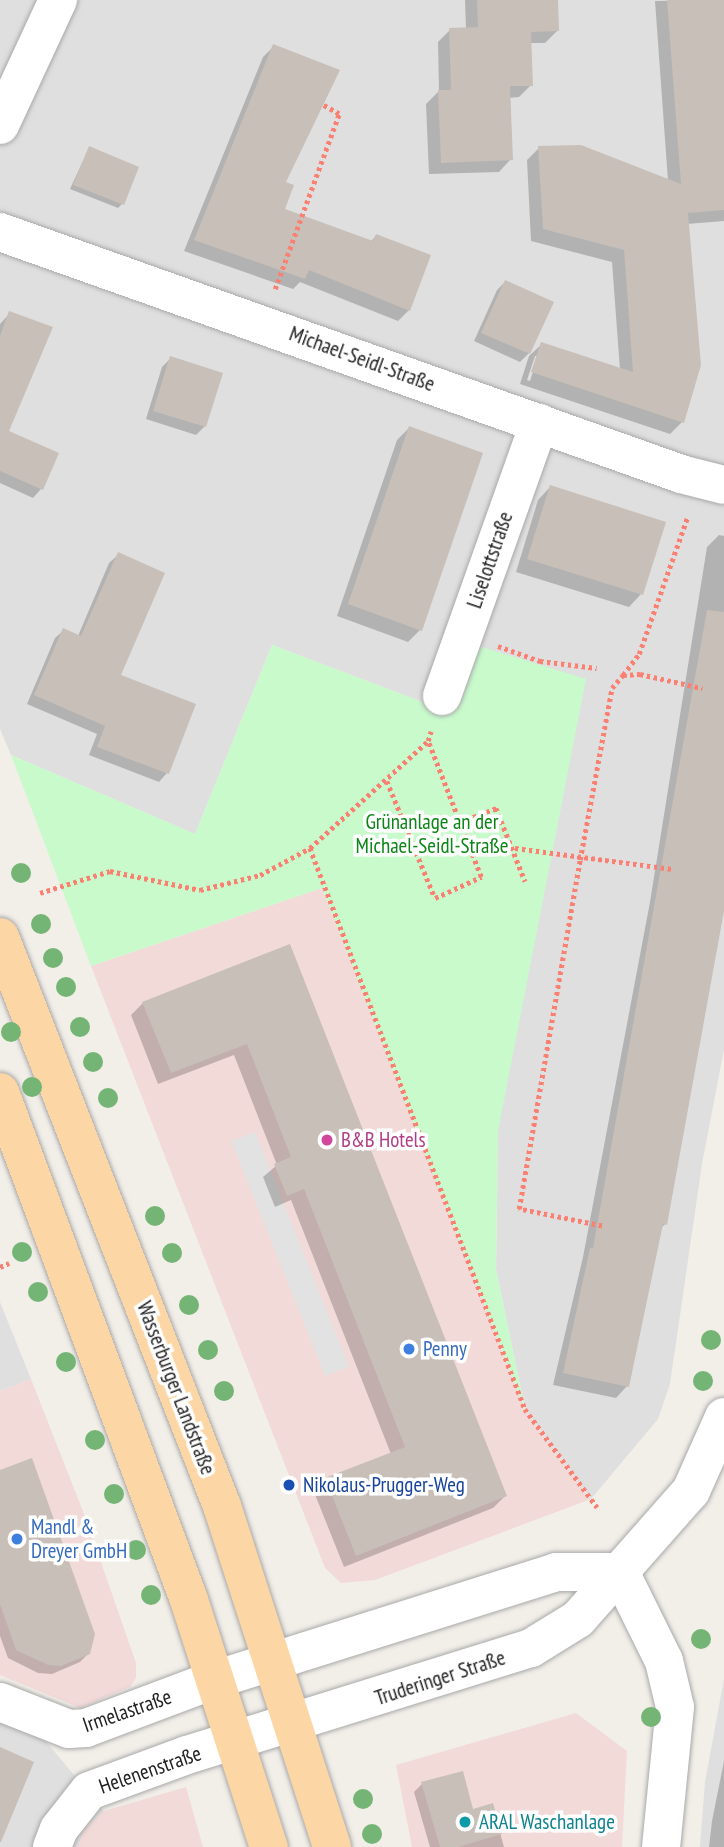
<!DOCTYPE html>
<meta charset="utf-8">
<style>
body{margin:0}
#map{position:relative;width:724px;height:1847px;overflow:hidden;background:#f2efe9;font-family:"PT Sans Narrow",sans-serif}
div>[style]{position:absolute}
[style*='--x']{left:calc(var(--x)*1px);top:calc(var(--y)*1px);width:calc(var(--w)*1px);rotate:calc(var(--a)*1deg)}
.residential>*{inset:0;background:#e0dfdf}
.commercial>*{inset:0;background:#f2dad9}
.park>*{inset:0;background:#c8facc}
.parking>*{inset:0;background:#e2e2e2}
.shadow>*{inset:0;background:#0003}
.building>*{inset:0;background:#c7bfb8}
.path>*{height:4.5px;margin-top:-2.25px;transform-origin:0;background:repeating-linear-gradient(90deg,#fa8072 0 3.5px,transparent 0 7px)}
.roads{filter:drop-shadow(0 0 2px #a9a9a9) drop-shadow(0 0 2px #a9a9a9)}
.minor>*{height:38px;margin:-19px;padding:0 19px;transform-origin:19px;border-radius:19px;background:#fff}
.major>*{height:38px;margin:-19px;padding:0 19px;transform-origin:19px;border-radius:19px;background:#fcd6a4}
.trees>*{width:20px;height:20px;margin:-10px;border-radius:50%;background:#74b475}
.dots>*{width:19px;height:19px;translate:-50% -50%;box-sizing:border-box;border:4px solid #fff;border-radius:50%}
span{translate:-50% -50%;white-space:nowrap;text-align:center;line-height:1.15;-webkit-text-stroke:7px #fff;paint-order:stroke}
.street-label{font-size:21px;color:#222}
.park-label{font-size:21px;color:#0c8416}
.hotel-label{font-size:21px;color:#b23c85}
.left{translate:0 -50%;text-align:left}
.shop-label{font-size:21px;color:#366cbe}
.transit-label{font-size:21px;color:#164399}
.culture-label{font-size:21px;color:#0d838f}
</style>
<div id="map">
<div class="residential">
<i style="clip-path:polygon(0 0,724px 0,724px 1049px,702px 1164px,670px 1384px,658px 1419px,591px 1499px,525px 1409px,496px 1269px,498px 1131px,449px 712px,272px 645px,195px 834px,11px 755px,0 729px)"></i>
<i style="clip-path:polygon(0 1302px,31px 1379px,0 1391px)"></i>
<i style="clip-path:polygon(724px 1679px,724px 1847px,700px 1847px,705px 1782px)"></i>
<i style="clip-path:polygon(0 1721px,44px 1739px,104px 1811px,84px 1829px,78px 1847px,0 1847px)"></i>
</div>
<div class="commercial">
<i style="clip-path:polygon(322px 888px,525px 1409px,591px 1499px,375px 1580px,341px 1583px,325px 1568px,91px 966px)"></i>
<i style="clip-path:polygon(31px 1379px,86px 1519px,136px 1663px,136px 1678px,130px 1687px,80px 1708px,0 1675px,0 1391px)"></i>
<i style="clip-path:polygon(576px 1713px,627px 1751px,622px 1847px,412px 1847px,396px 1765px)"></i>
<i style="clip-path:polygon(186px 1787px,203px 1847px,78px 1847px,84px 1829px,104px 1811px)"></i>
</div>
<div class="park">
<i style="clip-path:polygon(272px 645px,449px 712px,475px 645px,586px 679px,498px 1131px,496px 1269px,525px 1409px,322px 888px,91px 966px,11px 755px,195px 834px)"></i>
</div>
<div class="parking">
<i style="clip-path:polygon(255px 1132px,349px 1367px,325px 1376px,231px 1141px)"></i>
</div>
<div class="shadow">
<i style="clip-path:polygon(465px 0,556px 0,557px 31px,545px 43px,529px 43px,531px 85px,519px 97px,508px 98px,511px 159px,499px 172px,429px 174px,426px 104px,439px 91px,438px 42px,450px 30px,466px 29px)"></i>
<i style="clip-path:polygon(evenodd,724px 0,724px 221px,687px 224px,682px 422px,670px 434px,520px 384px,529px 356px,542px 344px,620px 370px,612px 262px,531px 241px,527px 160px,539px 148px,668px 181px,655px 1px,724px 0,535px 356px,538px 356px,530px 381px,527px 380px,535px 356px)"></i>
<i style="clip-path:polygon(274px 46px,283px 210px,370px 242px,376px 236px,409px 310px,398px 321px,300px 282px,293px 289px,184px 251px,263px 57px)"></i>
<i style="clip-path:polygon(89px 148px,122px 204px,118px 208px,70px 189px)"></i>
<i style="clip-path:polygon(505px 282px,529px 353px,520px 362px,474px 341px,497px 290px)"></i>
<i style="clip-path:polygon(10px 313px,7px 432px,41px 489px,33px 498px,0 483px,0 324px)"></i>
<i style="clip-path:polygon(171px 358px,205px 426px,196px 435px,146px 419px,162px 367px)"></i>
<i style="clip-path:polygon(409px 428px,420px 630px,408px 642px,337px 616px,397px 440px)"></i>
<i style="clip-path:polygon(550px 487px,664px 523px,641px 594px,629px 607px,516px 572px,538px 500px)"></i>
<i style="clip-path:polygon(719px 535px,724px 536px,724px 899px,665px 1224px,660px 1229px,627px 1386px,616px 1398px,553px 1385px,583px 1257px,650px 902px,707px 547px)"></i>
<i style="clip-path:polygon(118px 555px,118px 676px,194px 705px,167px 773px,159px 782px,89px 755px,97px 734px,27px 704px,55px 638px,64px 630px,78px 636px,109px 563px)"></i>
<i style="clip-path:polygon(289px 946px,505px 1496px,493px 1508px,344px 1567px,314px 1492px,326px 1479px,391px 1454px,291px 1200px,275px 1207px,263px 1177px,277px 1165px,234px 1055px,158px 1084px,131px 1015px,143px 1003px)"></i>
<i style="clip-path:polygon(0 1472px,89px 1653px,80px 1662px,52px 1674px,38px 1673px,8px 1658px,0 1636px)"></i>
<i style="clip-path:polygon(724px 1761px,724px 1847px,709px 1847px,712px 1821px)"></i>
<i style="clip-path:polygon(422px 1784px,472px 1811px,492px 1805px,504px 1847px,430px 1847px,414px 1792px)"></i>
</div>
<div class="building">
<i style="clip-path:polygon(477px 0,558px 0,559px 31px,531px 32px,533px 86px,510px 86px,513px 160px,441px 163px,438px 90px,451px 90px,449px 28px,478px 27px)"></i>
<i style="clip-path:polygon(667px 0,724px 0,724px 210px,688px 213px,701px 365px,684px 423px,531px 372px,541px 342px,633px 372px,624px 250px,543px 229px,538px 146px,581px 145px,681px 184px)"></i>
<i style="clip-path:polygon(273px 44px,340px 70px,286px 182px,294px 185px,285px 209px,373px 241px,376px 234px,431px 255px,410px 311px,309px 270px,305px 279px,194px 240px)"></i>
<i style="clip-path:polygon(89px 146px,139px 167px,124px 205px,73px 185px)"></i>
<i style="clip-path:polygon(505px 280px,554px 302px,530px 354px,481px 333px)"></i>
<i style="clip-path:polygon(9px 311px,53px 327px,9px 431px,59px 453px,43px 490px,0 471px,0 336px)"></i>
<i style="clip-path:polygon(170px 356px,223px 373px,206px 427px,153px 411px)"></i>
<i style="clip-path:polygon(409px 426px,483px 453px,422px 631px,348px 604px)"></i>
<i style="clip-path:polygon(550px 485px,666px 522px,643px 595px,527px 559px)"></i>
<i style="clip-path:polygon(118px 552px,165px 573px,121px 675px,196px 704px,169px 774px,97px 747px,105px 726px,34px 695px,63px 628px,81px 636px)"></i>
<i style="clip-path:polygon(707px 610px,724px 612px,724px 911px,667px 1225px,663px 1224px,629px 1387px,563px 1373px,590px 1248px,593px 1248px)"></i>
<i style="clip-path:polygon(290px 944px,507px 1496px,356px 1556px,325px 1478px,405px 1447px,304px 1189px,287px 1196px,274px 1164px,291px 1157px,247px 1044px,171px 1073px,142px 1002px)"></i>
<i style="clip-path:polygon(32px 1458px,95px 1634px,90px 1654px,61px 1666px,48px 1665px,16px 1650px,0 1604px,0 1470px)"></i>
<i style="clip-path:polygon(0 1747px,34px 1762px,1px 1842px,0 1842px)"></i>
<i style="clip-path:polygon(463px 1771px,473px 1809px,493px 1803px,502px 1834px,458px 1847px,440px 1847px,421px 1782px)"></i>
</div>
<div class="path">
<i style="--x:275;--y:289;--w:186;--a:-69.9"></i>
<i style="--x:339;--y:114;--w:18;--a:-151"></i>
<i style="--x:498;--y:646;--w:45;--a:19.7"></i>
<i style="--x:540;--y:661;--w:57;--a:7"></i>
<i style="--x:623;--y:675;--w:26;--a:-53"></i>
<i style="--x:639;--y:654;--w:146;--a:-70.5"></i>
<i style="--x:387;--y:781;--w:126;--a:67.7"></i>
<i style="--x:435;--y:898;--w:51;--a:-24.5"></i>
<i style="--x:481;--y:877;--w:146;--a:-111.3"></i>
<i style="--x:460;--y:822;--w:39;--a:-21"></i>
<i style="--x:496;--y:808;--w:79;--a:68.3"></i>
<i style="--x:310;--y:848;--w:159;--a:-42.2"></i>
<i style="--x:428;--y:741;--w:10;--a:-73"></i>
<i style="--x:515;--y:848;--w:158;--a:7.6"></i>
<i style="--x:40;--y:893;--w:73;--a:-17.4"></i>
<i style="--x:110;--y:871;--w:92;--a:11.9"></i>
<i style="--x:200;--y:890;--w:62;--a:-14"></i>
<i style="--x:260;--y:875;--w:57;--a:-28.4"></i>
<i style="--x:310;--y:848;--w:601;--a:69.03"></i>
<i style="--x:525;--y:1409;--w:122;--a:53.7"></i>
<i style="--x:602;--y:1226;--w:85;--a:-168.4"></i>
<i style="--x:519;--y:1209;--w:354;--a:-80.1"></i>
<i style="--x:580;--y:860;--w:175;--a:-79.5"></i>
<i style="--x:612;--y:688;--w:17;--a:-50"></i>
<i style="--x:623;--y:675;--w:17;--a:-3"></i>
<i style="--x:640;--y:674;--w:64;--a:12.7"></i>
<i style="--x:0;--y:1267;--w:10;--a:-24"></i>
</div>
<div class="roads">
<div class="minor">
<i style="--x:0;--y:125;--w:138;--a:-65.1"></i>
<i style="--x:0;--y:232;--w:723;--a:19.56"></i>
<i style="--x:681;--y:474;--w:44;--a:14.3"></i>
<i style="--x:442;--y:696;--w:290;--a:-70.4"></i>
<i style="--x:620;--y:1572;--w:99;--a:63.7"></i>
<i style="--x:664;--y:1661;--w:47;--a:76.6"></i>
<i style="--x:675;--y:1707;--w:141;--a:95.7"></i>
<i style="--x:0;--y:1702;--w:74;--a:21.4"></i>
<i style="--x:69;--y:1729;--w:17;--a:-3"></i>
<i style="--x:86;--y:1728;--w:137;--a:-20.6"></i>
<i style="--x:214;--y:1680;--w:359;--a:-17.5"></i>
<i style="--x:556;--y:1572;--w:64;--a:0"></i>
<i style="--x:52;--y:1847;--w:19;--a:-69"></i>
<i style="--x:59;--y:1829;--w:48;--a:-51.7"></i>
<i style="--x:89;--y:1791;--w:104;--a:-20.2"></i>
<i style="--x:187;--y:1755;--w:360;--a:-17.3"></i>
<i style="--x:531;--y:1648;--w:55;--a:-31.7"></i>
<i style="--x:578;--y:1619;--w:171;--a:-48.6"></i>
<i style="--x:691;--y:1491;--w:81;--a:-66"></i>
</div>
<div class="major">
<i style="--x:0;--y:937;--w:611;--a:68.69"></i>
<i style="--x:222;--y:1506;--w:358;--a:72.1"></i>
<i style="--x:0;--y:1092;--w:542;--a:69.59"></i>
<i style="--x:189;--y:1600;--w:260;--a:72.1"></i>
</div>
</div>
<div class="trees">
<i style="left:21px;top:873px"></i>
<i style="left:41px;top:924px"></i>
<i style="left:53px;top:958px"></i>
<i style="left:66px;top:987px"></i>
<i style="left:80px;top:1027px"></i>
<i style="left:11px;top:1032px"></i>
<i style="left:93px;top:1062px"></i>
<i style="left:32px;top:1087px"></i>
<i style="left:108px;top:1098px"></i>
<i style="left:155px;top:1216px"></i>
<i style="left:22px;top:1252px"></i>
<i style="left:172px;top:1253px"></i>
<i style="left:38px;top:1292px"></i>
<i style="left:189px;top:1305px"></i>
<i style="left:711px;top:1340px"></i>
<i style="left:208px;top:1350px"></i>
<i style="left:66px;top:1362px"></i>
<i style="left:703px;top:1381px"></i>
<i style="left:224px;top:1391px"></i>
<i style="left:95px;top:1440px"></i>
<i style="left:114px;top:1494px"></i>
<i style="left:136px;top:1550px"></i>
<i style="left:151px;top:1595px"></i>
<i style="left:701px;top:1639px"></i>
<i style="left:651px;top:1717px"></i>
<i style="left:363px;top:1799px"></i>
<i style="left:372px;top:1834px"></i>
</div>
<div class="dots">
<i style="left:327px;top:1140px;background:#d1479c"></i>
<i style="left:409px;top:1349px;background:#3f7fe0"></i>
<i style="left:289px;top:1485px;background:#1a4fb4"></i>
<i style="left:17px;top:1539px;background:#3f7fe0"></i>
<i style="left:465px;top:1822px;background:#0f9aa8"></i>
</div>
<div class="street-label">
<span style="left:362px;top:359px;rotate:20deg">Michael-Seidl-Straße</span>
<span style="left:490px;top:560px;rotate:-71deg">Liselottstraße</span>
<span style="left:176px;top:1388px;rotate:69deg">Wasserburger Landstraße</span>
<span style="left:440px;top:1678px;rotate:-18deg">Truderinger Straße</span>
<span style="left:127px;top:1711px;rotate:-19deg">Irmelastraße</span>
<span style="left:150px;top:1770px;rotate:-19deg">Helenenstraße</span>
</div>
<div class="park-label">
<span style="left:432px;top:834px">Grünanlage an der<br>Michael-Seidl-Straße</span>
</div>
<div class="hotel-label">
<span class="left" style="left:341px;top:1140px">B&amp;B Hotels</span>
</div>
<div class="shop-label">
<span class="left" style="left:423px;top:1349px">Penny</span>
<span class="left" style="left:31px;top:1539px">Mandl &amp;<br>Dreyer GmbH</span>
</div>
<div class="transit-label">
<span class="left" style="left:303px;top:1485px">Nikolaus-Prugger-Weg</span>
</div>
<div class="culture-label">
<span class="left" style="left:479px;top:1822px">ARAL Waschanlage</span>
</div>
</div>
